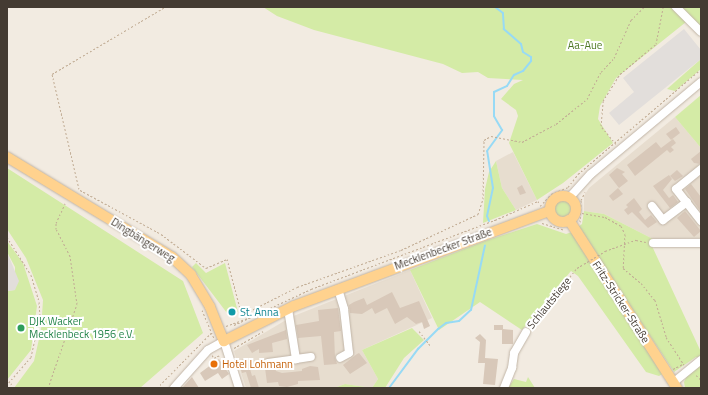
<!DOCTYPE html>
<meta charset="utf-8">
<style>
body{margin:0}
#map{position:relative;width:708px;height:395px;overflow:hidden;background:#f2ebe1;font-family:"Titillium Web",sans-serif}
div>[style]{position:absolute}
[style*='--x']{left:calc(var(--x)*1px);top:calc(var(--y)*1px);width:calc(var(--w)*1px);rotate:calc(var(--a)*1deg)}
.residential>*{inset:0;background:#e7ddcf}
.green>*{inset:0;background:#d4eba6}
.round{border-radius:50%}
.parking>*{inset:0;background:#e2dedb}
.stream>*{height:2px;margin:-1px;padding:0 1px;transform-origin:1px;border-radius:1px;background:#97daf5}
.building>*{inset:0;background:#d8c8b9}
.path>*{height:1px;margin-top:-0.5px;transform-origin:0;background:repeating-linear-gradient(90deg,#c1ac94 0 2px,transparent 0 4px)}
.roads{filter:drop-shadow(0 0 1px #c1b5a7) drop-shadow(0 0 1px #c1b5a7)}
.minor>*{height:8px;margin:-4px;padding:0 4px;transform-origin:4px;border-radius:4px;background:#fff}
.major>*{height:10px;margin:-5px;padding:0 5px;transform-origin:5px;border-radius:5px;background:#ffd28e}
.major>.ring{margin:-5px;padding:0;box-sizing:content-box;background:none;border:10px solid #ffd28e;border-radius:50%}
.path-bridge>*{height:1px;margin-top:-0.5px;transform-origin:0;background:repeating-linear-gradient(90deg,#c1ac94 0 2px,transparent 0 4px)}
.dots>*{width:11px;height:11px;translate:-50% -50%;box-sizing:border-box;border:2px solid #fff;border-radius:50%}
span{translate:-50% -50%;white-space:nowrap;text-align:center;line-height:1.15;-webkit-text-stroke:4px #fff;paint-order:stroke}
.park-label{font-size:11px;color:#4d7922}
.street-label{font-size:11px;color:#443b32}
.culture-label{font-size:11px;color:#0d838f}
.left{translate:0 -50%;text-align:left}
.leisure-label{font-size:11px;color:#27864d}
.food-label{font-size:11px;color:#c56008}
.frame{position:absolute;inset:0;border:8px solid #443b32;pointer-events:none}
</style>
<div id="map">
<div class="residential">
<i style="clip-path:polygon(675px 117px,701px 148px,701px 238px,653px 239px,604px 214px,584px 211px,584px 196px,589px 188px)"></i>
<i style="clip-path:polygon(513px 152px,537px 200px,516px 210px,502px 188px,496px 161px)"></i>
<i style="clip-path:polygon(410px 270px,432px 318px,362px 350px,378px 379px,372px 388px,345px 384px,334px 388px,246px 388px,234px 351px,291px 317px)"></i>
</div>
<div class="green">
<i style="clip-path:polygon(263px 7px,701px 7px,701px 30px,686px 22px,616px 78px,600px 106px,598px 119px,613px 143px,563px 183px,537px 200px,509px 143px,518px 116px,516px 110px,501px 99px,514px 84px,523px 80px,488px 78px,478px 72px,462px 73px,443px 64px,314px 30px,277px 16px)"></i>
<i style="clip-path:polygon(701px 59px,701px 69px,675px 91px,667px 89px)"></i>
<i style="clip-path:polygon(701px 95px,701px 148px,675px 117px)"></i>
<i style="clip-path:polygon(496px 161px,502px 188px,516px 210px,483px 223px,485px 189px,489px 172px)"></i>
<i style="clip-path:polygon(7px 168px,183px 281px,203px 333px,140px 388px,14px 388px,34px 361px,41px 330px,43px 300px,26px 258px,7px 229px)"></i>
<i class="round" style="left:554px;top:199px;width:18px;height:18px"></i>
<i style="clip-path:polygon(584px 211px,604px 214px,653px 239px,652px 246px,701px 352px,701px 358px,696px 357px,674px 372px,578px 227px,582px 224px)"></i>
<i style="clip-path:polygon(537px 224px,566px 234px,572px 232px,664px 373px,659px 376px,646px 372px,578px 276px,571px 271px,522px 330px,480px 302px,439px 330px,410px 270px,485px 241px)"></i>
<i style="clip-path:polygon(7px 241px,23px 263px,37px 306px,31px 350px,7px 380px,7px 291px,15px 290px,15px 267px,7px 252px)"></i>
<i style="clip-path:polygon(196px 263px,206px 273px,225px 263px,238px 312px,227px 313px,192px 267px)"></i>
<i style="clip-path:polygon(412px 328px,424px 340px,404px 358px,385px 388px,334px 388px,345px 384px,372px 388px,378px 379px,362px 350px)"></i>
<i style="clip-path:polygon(700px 364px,701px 388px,685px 388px,684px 382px,689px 372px)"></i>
<i style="clip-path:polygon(528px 377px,535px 388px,508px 388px,514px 379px,526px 382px)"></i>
</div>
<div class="parking">
<i style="clip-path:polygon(684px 29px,701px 50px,701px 59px,619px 125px,609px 113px,634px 92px,623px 78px)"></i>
<i style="clip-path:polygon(7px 252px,19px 281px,15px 290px,7px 291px)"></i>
</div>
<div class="stream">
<i style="--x:489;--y:221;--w:5;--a:-112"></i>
<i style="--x:487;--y:216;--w:29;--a:-78"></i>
<i style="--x:493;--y:188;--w:37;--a:-99"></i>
<i style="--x:487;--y:151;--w:26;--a:-54"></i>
<i style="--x:502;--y:130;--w:16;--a:-120"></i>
<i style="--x:494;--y:116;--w:24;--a:-90"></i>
<i style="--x:494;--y:92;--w:14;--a:-25"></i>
<i style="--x:507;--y:86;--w:13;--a:-58"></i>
<i style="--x:514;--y:75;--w:10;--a:-24"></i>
<i style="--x:523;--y:71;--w:13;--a:-51"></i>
<i style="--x:531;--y:61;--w:4;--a:-90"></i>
<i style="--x:531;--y:57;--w:9;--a:-148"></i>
<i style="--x:523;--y:52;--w:8;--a:-104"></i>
<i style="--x:521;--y:44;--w:23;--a:-139"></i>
<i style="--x:504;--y:29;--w:16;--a:-94"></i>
<i style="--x:503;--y:13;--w:10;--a:-143"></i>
<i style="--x:389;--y:388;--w:49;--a:-53.4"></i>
<i style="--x:418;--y:349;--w:28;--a:-45"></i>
<i style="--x:438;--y:329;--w:10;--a:-37"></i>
<i style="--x:446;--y:323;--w:13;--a:-9"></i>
<i style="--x:459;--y:321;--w:16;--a:-43"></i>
<i style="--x:471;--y:310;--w:66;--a:-77.8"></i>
</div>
<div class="building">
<i style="clip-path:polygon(676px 127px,680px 133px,671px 140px,666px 134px)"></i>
<i style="clip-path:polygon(673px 139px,676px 143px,671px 147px,674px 150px,670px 153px,667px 150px,635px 176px,627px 165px,656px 142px,661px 148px)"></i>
<i style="clip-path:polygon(701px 151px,701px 164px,694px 163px,691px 159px)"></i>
<i style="clip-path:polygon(617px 168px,625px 172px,622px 174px,628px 181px,619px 188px,609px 175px)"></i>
<i style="clip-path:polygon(677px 170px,683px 176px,675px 181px,670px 176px)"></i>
<i style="clip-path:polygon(669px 175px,672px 179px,663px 190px,669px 198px,673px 195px,678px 202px,670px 208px,653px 186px)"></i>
<i style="clip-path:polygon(691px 184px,701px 197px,701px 212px,685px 189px)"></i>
<i style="clip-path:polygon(522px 185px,526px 193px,520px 195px,517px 188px)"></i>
<i style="clip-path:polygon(618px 188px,623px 194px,613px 201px,609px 196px)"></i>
<i style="clip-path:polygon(634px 198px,642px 209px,639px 212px,645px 220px,651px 215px,657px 222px,648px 228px,632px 212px,628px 215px,624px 210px,628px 207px,626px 205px)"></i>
<i style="clip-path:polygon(685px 211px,701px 231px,694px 237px,677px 218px)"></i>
<i style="clip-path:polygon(392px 292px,400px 308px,419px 301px,430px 326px,424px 329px,422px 322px,416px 324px,407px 317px,395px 324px,387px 308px,375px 314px,372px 308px,362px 314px,350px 313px,349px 305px,354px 302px,364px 298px,367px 305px)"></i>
<i style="clip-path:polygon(338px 308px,341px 331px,334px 332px,335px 358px,337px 364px,324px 365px,321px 336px,298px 338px,296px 325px,319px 321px,318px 310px)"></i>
<i style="clip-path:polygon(494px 325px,503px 325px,503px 329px,513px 330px,513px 344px,502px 344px,502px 330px,494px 330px)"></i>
<i style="clip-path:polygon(286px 330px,287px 339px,272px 343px,273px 352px,259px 353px,259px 349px,252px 353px,247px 345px)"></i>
<i style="clip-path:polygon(480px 334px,486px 340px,485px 358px,498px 359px,495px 385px,483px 384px,485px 363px,478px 363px,480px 342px,475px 338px)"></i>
<i style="clip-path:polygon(353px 337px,357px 354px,359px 353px,367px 363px,350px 374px,343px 365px,357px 354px)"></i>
<i style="clip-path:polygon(247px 358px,252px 376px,255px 375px,259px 388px,251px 388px,246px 372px,242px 373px,238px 361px)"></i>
<i style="clip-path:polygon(219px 359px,229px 374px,222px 379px,218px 373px,205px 381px,200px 373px)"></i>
<i style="clip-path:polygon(310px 366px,318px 367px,320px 380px,298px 381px,298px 384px,287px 387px,279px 386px,278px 382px,267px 383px,265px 368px,275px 368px,276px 371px,282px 373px,302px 371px,302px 369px)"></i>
<i style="clip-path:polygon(192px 377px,199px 388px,182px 388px)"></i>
</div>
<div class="path">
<i style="--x:616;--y:144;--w:23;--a:-130"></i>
<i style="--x:601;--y:126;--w:25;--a:-85"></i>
<i style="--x:603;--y:101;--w:32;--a:-58"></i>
<i style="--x:620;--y:74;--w:47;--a:-39.8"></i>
<i style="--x:656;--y:44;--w:38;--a:-79"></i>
<i style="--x:79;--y:189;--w:118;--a:-103.2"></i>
<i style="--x:52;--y:74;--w:131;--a:-30.7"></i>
<i style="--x:80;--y:190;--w:92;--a:28.5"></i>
<i style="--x:161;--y:234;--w:56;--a:37.1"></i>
<i style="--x:206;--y:268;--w:23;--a:-23"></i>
<i style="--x:227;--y:259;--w:55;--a:75.2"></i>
<i style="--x:241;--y:312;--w:5;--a:11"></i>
<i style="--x:246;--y:313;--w:57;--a:-27"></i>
<i style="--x:297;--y:287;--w:110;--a:-19.6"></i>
<i style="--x:401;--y:250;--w:85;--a:-25.1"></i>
<i style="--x:478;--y:214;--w:16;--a:-72"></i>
<i style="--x:483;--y:199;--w:59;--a:-89"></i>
<i style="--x:484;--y:140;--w:8;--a:-30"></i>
<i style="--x:491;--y:136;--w:32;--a:11"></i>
<i style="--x:522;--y:142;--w:38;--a:-28"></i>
<i style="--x:556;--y:124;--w:40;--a:-39"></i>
<i style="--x:587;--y:99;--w:30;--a:-63"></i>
<i style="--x:601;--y:72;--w:19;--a:-47"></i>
<i style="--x:614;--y:58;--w:42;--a:-65.9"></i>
<i style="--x:631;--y:20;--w:18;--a:-45"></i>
<i style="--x:540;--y:206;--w:16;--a:-47"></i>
<i style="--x:551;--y:194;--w:18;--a:-22"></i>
<i style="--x:568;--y:187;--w:16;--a:-52"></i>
<i style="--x:578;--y:174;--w:162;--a:-40.5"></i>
<i style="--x:582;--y:213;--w:23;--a:10"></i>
<i style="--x:605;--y:217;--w:18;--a:29"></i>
<i style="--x:621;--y:226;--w:9;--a:63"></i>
<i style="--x:625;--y:234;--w:34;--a:93"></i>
<i style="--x:623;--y:268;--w:23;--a:40"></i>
<i style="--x:641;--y:283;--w:22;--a:51"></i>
<i style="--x:655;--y:300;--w:39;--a:73"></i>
<i style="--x:666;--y:337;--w:33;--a:57"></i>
<i style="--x:580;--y:222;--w:22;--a:-87"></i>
<i style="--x:581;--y:200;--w:9;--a:-63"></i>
<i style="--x:542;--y:223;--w:24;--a:17"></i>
<i style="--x:7;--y:237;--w:45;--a:57.7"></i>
<i style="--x:31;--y:275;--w:28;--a:73"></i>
<i style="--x:39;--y:302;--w:14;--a:86"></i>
<i style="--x:40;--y:316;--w:42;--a:102.4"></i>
<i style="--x:31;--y:357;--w:37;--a:131"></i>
<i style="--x:605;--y:251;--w:33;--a:-20"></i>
<i style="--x:636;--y:240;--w:10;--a:11"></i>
<i style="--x:202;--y:310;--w:30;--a:67"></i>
<i style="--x:234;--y:325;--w:85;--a:-25.1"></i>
<i style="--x:311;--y:289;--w:197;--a:-20.6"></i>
<i style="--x:495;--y:220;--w:47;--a:-23.8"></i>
<i style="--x:538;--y:201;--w:3;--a:72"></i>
<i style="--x:226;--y:326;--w:33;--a:-20"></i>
<i style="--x:530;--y:327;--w:75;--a:-51.5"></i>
<i style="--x:419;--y:331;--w:18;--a:52"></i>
<i style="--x:234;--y:348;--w:34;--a:-30"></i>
<i style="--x:212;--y:355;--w:4;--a:56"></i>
<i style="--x:214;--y:358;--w:7;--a:-27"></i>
<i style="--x:673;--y:369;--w:11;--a:-27"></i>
<i style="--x:696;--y:375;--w:7;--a:45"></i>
<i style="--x:11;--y:383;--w:5;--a:79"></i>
<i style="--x:48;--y:388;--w:89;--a:-71"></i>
<i style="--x:77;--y:304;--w:49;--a:-98.3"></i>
<i style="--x:70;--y:256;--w:30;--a:-117"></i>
<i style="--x:56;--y:229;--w:6;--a:-90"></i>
<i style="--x:56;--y:223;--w:23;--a:-65"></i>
<i style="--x:157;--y:388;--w:78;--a:-45.5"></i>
</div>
<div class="roads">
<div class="minor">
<i style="--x:676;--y:7;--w:35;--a:45"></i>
<i style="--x:701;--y:169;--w:32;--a:141"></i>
<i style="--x:676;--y:189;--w:41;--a:52"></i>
<i style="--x:570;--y:197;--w:31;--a:-48"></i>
<i style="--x:591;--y:174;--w:143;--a:-39.9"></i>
<i style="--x:652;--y:206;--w:18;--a:52"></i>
<i style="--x:663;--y:220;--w:30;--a:-37"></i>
<i style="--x:653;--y:243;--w:48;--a:0"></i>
<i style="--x:338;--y:289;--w:21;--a:73"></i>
<i style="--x:344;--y:309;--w:44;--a:83.5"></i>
<i style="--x:349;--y:353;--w:10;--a:151"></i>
<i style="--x:288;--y:309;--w:51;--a:80.9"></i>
<i style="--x:296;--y:359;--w:15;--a:-8"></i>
<i style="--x:268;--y:363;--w:28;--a:-8"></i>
<i style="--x:674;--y:382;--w:35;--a:-39"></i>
<i style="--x:174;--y:388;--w:51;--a:-48.2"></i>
<i style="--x:208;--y:350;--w:18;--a:-29"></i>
<i style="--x:224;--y:341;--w:49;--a:72.3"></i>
<i style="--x:504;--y:388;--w:22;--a:-68"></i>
<i style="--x:512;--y:368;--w:15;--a:-82"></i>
<i style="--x:514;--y:353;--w:24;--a:-60"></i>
</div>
<div class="major">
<i style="--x:7;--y:157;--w:193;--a:31.2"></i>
<i style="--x:172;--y:257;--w:26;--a:43"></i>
<i style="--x:191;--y:275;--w:37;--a:59"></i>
<i style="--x:210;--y:307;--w:37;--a:68"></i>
<i style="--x:224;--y:341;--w:78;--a:-26.6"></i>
<i style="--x:294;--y:306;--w:272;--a:-20.4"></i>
<i class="ring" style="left:550px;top:196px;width:16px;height:16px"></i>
<i style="--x:569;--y:220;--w:200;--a:57.3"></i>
</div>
</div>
<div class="path-bridge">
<i style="--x:577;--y:268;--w:33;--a:-31"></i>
</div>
<div class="dots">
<i style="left:232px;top:312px;background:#0f9aa8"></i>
<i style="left:21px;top:328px;background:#2e9e5b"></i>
<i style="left:214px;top:364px;background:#e8710a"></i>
</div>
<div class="park-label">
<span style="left:585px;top:45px">Aa-Aue</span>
</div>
<div class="street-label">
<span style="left:143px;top:240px;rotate:32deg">Dingbängerweg</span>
<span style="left:443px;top:249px;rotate:-20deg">Mecklenbecker Straße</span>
<span style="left:621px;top:302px;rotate:57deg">Fritz-Stricker-Straße</span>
<span style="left:549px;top:303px;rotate:-51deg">Schlautstiege</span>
</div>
<div class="culture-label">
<span class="left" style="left:240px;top:312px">St. Anna</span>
</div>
<div class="leisure-label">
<span class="left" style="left:29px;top:328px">DJK Wacker<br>Mecklenbeck 1956 e.V.</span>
</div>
<div class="food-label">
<span class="left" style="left:222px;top:364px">Hotel Lohmann</span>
</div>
<div class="frame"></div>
</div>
